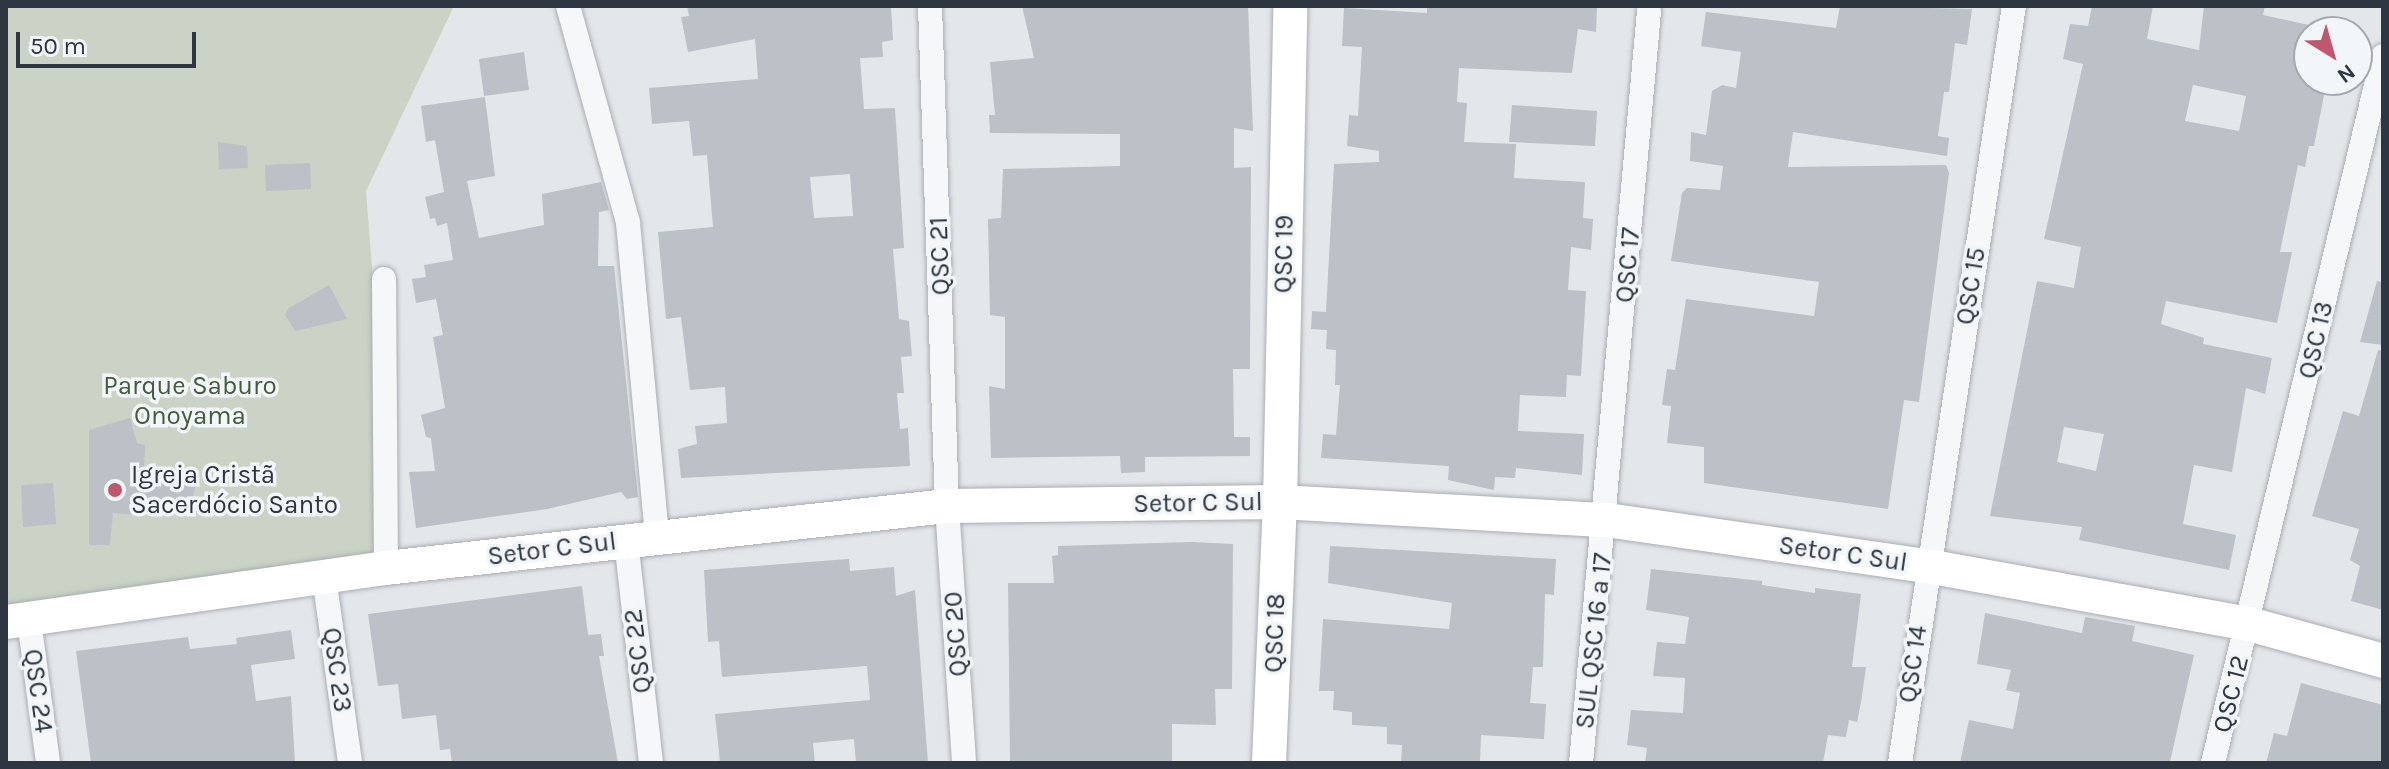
<!DOCTYPE html>
<meta charset="utf-8">
<style>
body{margin:0}
#map{position:relative;width:2389px;height:769px;overflow:hidden;background:#e4e7ea;font-family:Karla,sans-serif}
div>[style]{position:absolute}
[style*='--x']{left:calc(var(--x)*1px);top:calc(var(--y)*1px);width:calc(var(--w)*1px);rotate:calc(var(--a)*1deg)}
.green>*{inset:0;background:#cad3c6}
.building>*{inset:0;background:#bcc0c7}
.roads{filter:drop-shadow(0 0 2px #a9aeb4) drop-shadow(0 0 2px #a9aeb4)}
.street>*{height:24px;margin:-12px;padding:0 12px;transform-origin:12px;border-radius:12px;background:#f6f7f9}
.secondary>*{height:34px;margin:-17px;padding:0 17px;transform-origin:17px;border-radius:17px;background:#fff}
.dots>*{width:22px;height:22px;translate:-50% -50%;box-sizing:border-box;border:4px solid #f3f6f8;border-radius:50%}
span{translate:-50% -50%;white-space:nowrap;text-align:center;line-height:1.15;-webkit-text-stroke:7px #f3f6f8;paint-order:stroke}
.street-label{font-size:26px;color:#2d3641}
.park-label{font-size:26px;color:#445b3c}
.poi-label{font-size:26px;color:#2d3641}
.left{translate:0 -50%;text-align:left}
.frame{position:absolute;inset:0;border:8px solid #2d3641;pointer-events:none}
.north{position:absolute;left:2293px;top:16px;width:80px;height:80px;box-sizing:border-box;background:#f3f6f8;border:2px solid #a4a9af;border-radius:50%;rotate:143deg;font-size:22px;font-weight:700;line-height:32px;text-align:center;color:#2d3641}
.north::after{content:'';display:block;margin:auto;width:28px;height:36px;background:#c1576e;clip-path:polygon(50% 0,100% 100%,50% 72%,0 100%)}
.scale{position:absolute;left:16px;top:32px;width:180px;height:36px;box-sizing:border-box;border:4px solid #2d3641;border-top:0;padding-left:10px;font-size:24px;line-height:28px;white-space:nowrap;color:#2d3641;-webkit-text-stroke:6px #f3f6f8;paint-order:stroke}
</style>
<div id="map">
<div class="green">
<i style="clip-path:polygon(6px 6px,454px 6px,366px 191px,397px 584px,6px 626px)"></i>
</div>
<div class="building">
<i style="clip-path:polygon(evenodd,687px 6px,891px 6px,893px 40px,882px 42px,883px 57px,860px 58px,864px 109px,895px 108px,904px 248px,893px 249px,899px 319px,909px 321px,912px 356px,901px 357px,904px 393px,897px 393px,900px 429px,908px 428px,910px 466px,681px 478px,678px 449px,697px 444px,695px 426px,727px 423px,725px 387px,690px 390px,681px 317px,666px 319px,658px 232px,713px 227px,707px 155px,693px 156px,689px 121px,652px 124px,649px 88px,758px 79px,755px 39px,688px 52px,681px 17px,689px 16px,687px 6px,850px 174px,853px 216px,814px 218px,810px 177px,850px 174px)"></i>
<i style="clip-path:polygon(1022px 6px,1248px 6px,1253px 131px,1234px 128px,1234px 168px,1251px 167px,1250px 369px,1233px 369px,1234px 437px,1250px 437px,1250px 456px,1145px 457px,1145px 472px,1121px 473px,1120px 456px,991px 458px,989px 386px,1005px 389px,1005px 317px,990px 315px,988px 219px,1001px 218px,1003px 169px,1120px 166px,1120px 134px,990px 133px,989px 115px,995px 115px,990px 62px,1034px 58px)"></i>
<i style="clip-path:polygon(1427px 6px,1597px 6px,1596px 32px,1578px 29px,1572px 73px,1459px 68px,1457px 102px,1467px 103px,1464px 142px,1516px 144px,1514px 178px,1585px 182px,1583px 218px,1593px 219px,1591px 250px,1571px 247px,1568px 290px,1586px 291px,1581px 376px,1567px 375px,1566px 397px,1520px 395px,1518px 431px,1584px 434px,1582px 475px,1516px 468px,1515px 478px,1495px 477px,1494px 490px,1448px 480px,1449px 466px,1321px 458px,1323px 434px,1336px 435px,1340px 385px,1335px 385px,1336px 350px,1326px 349px,1327px 330px,1311px 329px,1312px 311px,1326px 312px,1334px 164px,1379px 162px,1379px 151px,1347px 146px,1349px 115px,1358px 116px,1362px 47px,1342px 46px,1344px 8px,1427px 13px)"></i>
<i style="clip-path:polygon(1840px 6px,1972px 9px,1967px 45px,1955px 43px,1949px 92px,1944px 92px,1938px 136px,1949px 138px,1947px 156px,1793px 132px,1788px 167px,1946px 165px,1949px 173px,1919px 402px,1904px 400px,1888px 509px,1704px 483px,1704px 447px,1667px 443px,1671px 406px,1662px 405px,1667px 369px,1675px 370px,1686px 299px,1814px 316px,1819px 282px,1671px 261px,1682px 193px,1687px 188px,1720px 190px,1723px 166px,1690px 161px,1691px 132px,1706px 135px,1712px 91px,1722px 85px,1736px 88px,1741px 52px,1701px 46px,1706px 12px,1836px 28px)"></i>
<i style="clip-path:polygon(evenodd,2092px 6px,2153px 6px,2147px 39px,2199px 50px,2204px 6px,2265px 6px,2263px 15px,2309px 25px,2309px 80px,2327px 80px,2314px 146px,2309px 146px,2305px 167px,2298px 165px,2280px 252px,2292px 252px,2277px 323px,2166px 301px,2161px 324px,2204px 338px,2203px 344px,2272px 358px,2265px 394px,2246px 388px,2232px 472px,2194px 465px,2183px 524px,2236px 535px,2229px 570px,2079px 540px,2082px 527px,1990px 516px,2037px 281px,2074px 288px,2081px 247px,2044px 239px,2083px 64px,2063px 59px,2070px 24px,2088px 26px,2092px 6px,2193px 85px,2246px 96px,2239px 131px,2185px 121px,2193px 85px,2092px 6px,2064px 427px,2104px 434px,2096px 471px,2057px 462px,2064px 427px)"></i>
<i style="clip-path:polygon(524px 52px,529px 90px,484px 96px,479px 59px)"></i>
<i style="clip-path:polygon(485px 97px,495px 176px,467px 181px,479px 238px,544px 225px,542px 194px,601px 182px,609px 210px,599px 212px,598px 266px,614px 266px,638px 497px,627px 499px,621px 492px,547px 509px,416px 528px,409px 472px,435px 471px,431px 438px,426px 437px,421px 415px,445px 408px,433px 337px,443px 335px,436px 299px,416px 303px,412px 279px,426px 277px,424px 265px,453px 260px,447px 223px,437px 226px,435px 218px,430px 219px,425px 197px,444px 192px,435px 140px,426px 142px,421px 106px)"></i>
<i style="clip-path:polygon(1512px 105px,1597px 111px,1595px 146px,1509px 142px)"></i>
<i style="clip-path:polygon(218px 142px,247px 146px,248px 168px,219px 169px)"></i>
<i style="clip-path:polygon(310px 163px,311px 189px,266px 191px,265px 165px)"></i>
<i style="clip-path:polygon(2377px 281px,2383px 282px,2383px 345px,2360px 342px)"></i>
<i style="clip-path:polygon(329px 285px,347px 319px,295px 331px,285px 315px,289px 308px)"></i>
<i style="clip-path:polygon(2378px 350px,2383px 351px,2383px 610px,2351px 601px,2360px 566px,2350px 560px,2359px 529px,2312px 516px,2343px 411px,2359px 416px)"></i>
<i style="clip-path:polygon(130px 418px,137px 443px,145px 445px,144px 471px,196px 479px,190px 516px,143px 509px,143px 515px,113px 513px,110px 545px,89px 545px,89px 430px)"></i>
<i style="clip-path:polygon(53px 483px,56px 524px,23px 527px,21px 485px)"></i>
<i style="clip-path:polygon(1192px 542px,1233px 544px,1232px 689px,1215px 689px,1216px 725px,1172px 724px,1172px 761px,1010px 763px,1008px 583px,1054px 583px,1052px 556px,1058px 555px,1058px 546px)"></i>
<i style="clip-path:polygon(1330px 546px,1556px 559px,1554px 595px,1545px 594px,1543px 667px,1533px 667px,1530px 703px,1546px 704px,1544px 739px,1481px 735px,1480px 763px,1401px 763px,1402px 745px,1387px 744px,1387px 727px,1352px 725px,1352px 712px,1333px 710px,1334px 691px,1319px 691px,1323px 619px,1449px 629px,1452px 603px,1328px 583px)"></i>
<i style="clip-path:polygon(849px 559px,850px 571px,894px 567px,896px 596px,915px 590px,928px 763px,856px 763px,854px 739px,813px 743px,815px 763px,720px 763px,715px 714px,870px 700px,867px 666px,722px 677px,719px 641px,708px 642px,704px 570px)"></i>
<i style="clip-path:polygon(1651px 569px,1762px 581px,1762px 585px,1815px 593px,1815px 588px,1861px 594px,1852px 667px,1866px 667px,1861px 702px,1857px 722px,1849px 720px,1846px 737px,1828px 735px,1823px 763px,1645px 763px,1647px 748px,1627px 745px,1631px 710px,1683px 713px,1685px 678px,1653px 676px,1657px 642px,1685px 644px,1689px 617px,1646px 610px)"></i>
<i style="clip-path:polygon(582px 586px,588px 635px,601px 634px,604px 656px,599px 656px,618px 763px,452px 763px,450px 749px,440px 750px,436px 715px,402px 719px,398px 684px,378px 686px,368px 614px)"></i>
<i style="clip-path:polygon(1985px 613px,2082px 633px,2085px 617px,2135px 626px,2132px 641px,2194px 655px,2170px 762px,1960px 763px,1969px 720px,2013px 729px,2020px 693px,2006px 690px,2011px 670px,1977px 664px)"></i>
<i style="clip-path:polygon(291px 630px,295px 659px,251px 665px,256px 701px,291px 696px,295px 763px,91px 763px,76px 651px,188px 637px,190px 649px,237px 644px,236px 638px)"></i>
<i style="clip-path:polygon(2301px 683px,2383px 705px,2383px 763px,2266px 763px,2274px 733px,2287px 736px)"></i>
</div>
<div class="roads">
<div class="street">
<i style="--x:568;--y:6;--w:225;--a:74.5"></i>
<i style="--x:628;--y:223;--w:316;--a:84.7"></i>
<i style="--x:930;--y:6;--w:500;--a:88.05"></i>
<i style="--x:947;--y:506;--w:258;--a:86.2"></i>
<i style="--x:384;--y:279;--w:289;--a:89.6"></i>
<i style="--x:626;--y:540;--w:224;--a:83.6"></i>
<i style="--x:324;--y:577;--w:188;--a:82"></i>
<i style="--x:29;--y:620;--w:144;--a:82.4"></i>
<i style="--x:1581;--y:763;--w:755;--a:-84.83"></i>
<i style="--x:1900;--y:763;--w:766;--a:-81.44"></i>
<i style="--x:2213;--y:763;--w:727;--a:-76.48"></i>
</div>
<div class="secondary">
<i style="--x:6;--y:622;--w:384;--a:-8.1"></i>
<i style="--x:386;--y:568;--w:564;--a:-6.31"></i>
<i style="--x:947;--y:506;--w:333;--a:-0.7"></i>
<i style="--x:1280;--y:502;--w:327;--a:3.2"></i>
<i style="--x:1607;--y:520;--w:323;--a:8.2"></i>
<i style="--x:1927;--y:566;--w:327;--a:10.2"></i>
<i style="--x:2249;--y:624;--w:139;--a:15.4"></i>
<i style="--x:1269;--y:763;--w:261;--a:-87.6"></i>
<i style="--x:1280;--y:502;--w:496;--a:-88.8"></i>
</div>
</div>
<div class="dots">
<i style="left:115px;top:490px;background:#c1576e"></i>
</div>
<div class="street-label">
<span style="left:1284px;top:254px;rotate:-89deg">QSC 19</span>
<span style="left:940px;top:256px;rotate:-92deg">QSC 21</span>
<span style="left:1628px;top:265px;rotate:-85deg">QSC 17</span>
<span style="left:1971px;top:286px;rotate:-81deg">QSC 15</span>
<span style="left:2316px;top:340px;rotate:-77deg">QSC 13</span>
<span style="left:1198px;top:503px;rotate:-1deg">Setor C Sul</span>
<span style="left:552px;top:549px;rotate:-7deg">Setor C Sul</span>
<span style="left:1843px;top:554px;rotate:8deg">Setor C Sul</span>
<span style="left:1275px;top:633px;rotate:-88deg">QSC 18</span>
<span style="left:956px;top:634px;rotate:-94deg">QSC 20</span>
<span style="left:1594px;top:641px;rotate:-84deg">SUL QSC 16 a 17</span>
<span style="left:638px;top:651px;rotate:-97deg">QSC 22</span>
<span style="left:1913px;top:664px;rotate:-82deg">QSC 14</span>
<span style="left:337px;top:670px;rotate:82deg">QSC 23</span>
<span style="left:38px;top:691px;rotate:82deg">QSC 24</span>
<span style="left:2231px;top:694px;rotate:-76deg">QSC 12</span>
</div>
<div class="park-label">
<span style="left:190px;top:401px">Parque Saburo<br>Onoyama</span>
</div>
<div class="poi-label">
<span class="left" style="left:131px;top:490px">Igreja Cristã<br>Sacerdócio Santo</span>
</div>
<div class="frame"></div>
<div class="north">N</div>
<div class="scale">50 m</div>
</div>
